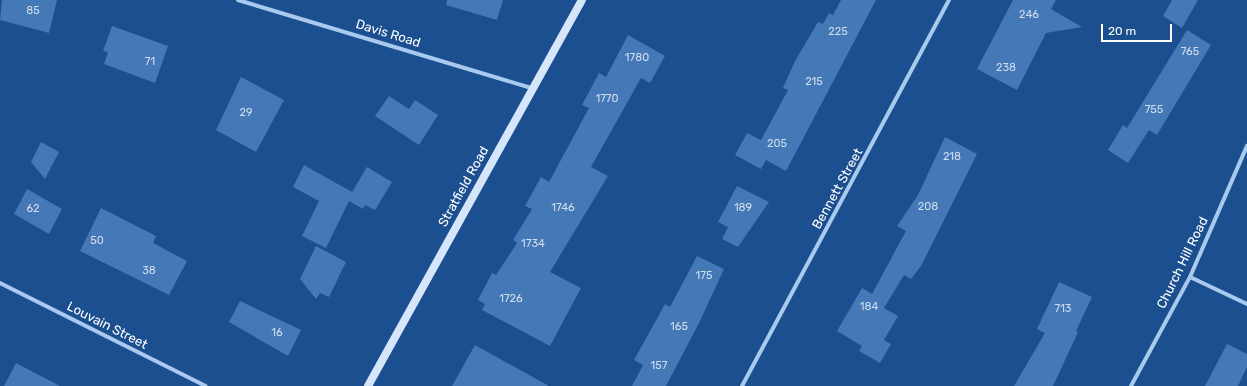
<!DOCTYPE html>
<style>
body{margin:0}
#map{position:relative;width:1247px;height:386px;overflow:hidden;background:#1b4f8f;font-family:Rubik,sans-serif}
div>[style]{position:absolute}
[style*='--x']{left:calc(var(--x)*1px);top:calc(var(--y)*1px);width:calc(var(--w)*1px);rotate:calc(var(--a)*1deg)}
.building>*{inset:0;background:#4478b7}
.street>*{height:4px;margin:-2px;padding:0 2px;transform-origin:2px;border-radius:2px;background:#a9c9ee}
.secondary>*{height:8px;margin:-4px;padding:0 4px;transform-origin:4px;border-radius:4px;background:#d6e6fa}
span{translate:-50% -50%;white-space:nowrap;text-align:center;line-height:1.15;-webkit-text-stroke:3.5px #1b4f8f;paint-order:stroke}
.number-label{font-size:11px;color:#d0dded}
.number-label span{-webkit-text-stroke-width:0}
.street-label{font-size:13px;color:#fff}
.scale{position:absolute;left:1101px;top:24px;width:71px;height:18px;box-sizing:border-box;border:2px solid #fff;border-top:0;padding-left:5px;font-size:12px;line-height:14px;white-space:nowrap;color:#fff;-webkit-text-stroke:3px #1b4f8f;paint-order:stroke}
</style>
<div id="map">
<div class="building">
<i style="clip-path:polygon(2px 0,57px 0,49px 33px,0 20px)"></i>
<i style="clip-path:polygon(447px 0,503px 0,497px 20px,446px 5px)"></i>
<i style="clip-path:polygon(841px 0,876px 0,786px 171px,766px 160px,761px 169px,735px 155px,747px 133px,761px 140px,788px 90px,783px 88px,795px 61px,818px 22px,823px 24px,829px 13px,833px 15px)"></i>
<i style="clip-path:polygon(1013px 0,1056px 0,1051px 9px,1082px 27px,1046px 33px,1017px 90px,977px 69px)"></i>
<i style="clip-path:polygon(1172px 0,1198px 0,1182px 28px,1163px 16px)"></i>
<i style="clip-path:polygon(112px 26px,168px 46px,155px 83px,104px 64px,108px 52px,103px 51px)"></i>
<i style="clip-path:polygon(1187px 30px,1211px 45px,1157px 135px,1149px 130px,1128px 163px,1108px 150px,1123px 125px,1127px 128px)"></i>
<i style="clip-path:polygon(628px 35px,665px 56px,650px 83px,641px 78px,591px 167px,608px 176px,550px 272px,581px 288px,550px 346px,482px 310px,485px 304px,478px 300px,492px 273px,496px 275px,517px 243px,513px 240px,532px 209px,525px 206px,541px 177px,549px 182px,589px 108px,582px 105px,599px 73px,606px 77px)"></i>
<i style="clip-path:polygon(241px 77px,284px 100px,256px 152px,216px 130px)"></i>
<i style="clip-path:polygon(389px 96px,409px 109px,415px 100px,438px 115px,419px 145px,375px 116px)"></i>
<i style="clip-path:polygon(945px 137px,977px 154px,921px 266px,911px 279px,904px 275px,884px 308px,898px 316px,884px 340px,891px 344px,880px 363px,859px 351px,862px 346px,837px 331px,862px 288px,872px 294px,906px 231px,897px 226px,918px 195px)"></i>
<i style="clip-path:polygon(41px 142px,59px 152px,45px 179px,31px 162px)"></i>
<i style="clip-path:polygon(304px 165px,352px 192px,367px 167px,392px 182px,375px 210px,365px 205px,363px 209px,349px 201px,326px 248px,302px 236px,319px 201px,293px 187px)"></i>
<i style="clip-path:polygon(737px 186px,769px 202px,738px 247px,722px 239px,728px 227px,718px 222px)"></i>
<i style="clip-path:polygon(27px 189px,62px 209px,49px 234px,14px 214px)"></i>
<i style="clip-path:polygon(101px 208px,156px 236px,153px 243px,187px 261px,169px 295px,80px 251px)"></i>
<i style="clip-path:polygon(316px 246px,346px 262px,329px 297px,320px 293px,316px 299px,300px 279px)"></i>
<i style="clip-path:polygon(697px 256px,724px 269px,699px 323px,666px 386px,632px 386px,643px 365px,634px 360px,665px 304px,670px 307px)"></i>
<i style="clip-path:polygon(1059px 282px,1092px 297px,1076px 331px,1078px 332px,1053px 386px,1014px 386px,1045px 333px,1037px 329px)"></i>
<i style="clip-path:polygon(240px 301px,301px 330px,288px 356px,229px 322px)"></i>
<i style="clip-path:polygon(1227px 344px,1247px 354px,1247px 367px,1238px 386px,1205px 386px)"></i>
<i style="clip-path:polygon(475px 345px,549px 386px,452px 386px)"></i>
<i style="clip-path:polygon(16px 363px,60px 386px,4px 386px)"></i>
</div>
<div class="street">
<i style="--x:238;--y:0;--w:307;--a:16.7"></i>
<i style="--x:1190;--y:277;--w:63;--a:25.3"></i>
<i style="--x:0;--y:283;--w:230;--a:26.6"></i>
<i style="--x:742;--y:386;--w:438;--a:-61.8"></i>
<i style="--x:1131;--y:386;--w:124;--a:-61.6"></i>
<i style="--x:1190;--y:277;--w:143;--a:-66.5"></i>
</div>
<div class="secondary">
<i style="--x:368;--y:386;--w:441;--a:-61"></i>
</div>
<div class="number-label">
<span style="left:33px;top:11px">85</span>
<span style="left:1029px;top:15px">246</span>
<span style="left:838px;top:32px">225</span>
<span style="left:1190px;top:52px">765</span>
<span style="left:637px;top:58px">1780</span>
<span style="left:150px;top:62px">71</span>
<span style="left:1006px;top:68px">238</span>
<span style="left:814px;top:82px">215</span>
<span style="left:607px;top:99px">1770</span>
<span style="left:1154px;top:110px">755</span>
<span style="left:246px;top:113px">29</span>
<span style="left:777px;top:144px">205</span>
<span style="left:952px;top:157px">218</span>
<span style="left:928px;top:207px">208</span>
<span style="left:563px;top:208px">1746</span>
<span style="left:743px;top:208px">189</span>
<span style="left:33px;top:209px">62</span>
<span style="left:97px;top:241px">50</span>
<span style="left:533px;top:244px">1734</span>
<span style="left:149px;top:271px">38</span>
<span style="left:704px;top:276px">175</span>
<span style="left:511px;top:299px">1726</span>
<span style="left:869px;top:307px">184</span>
<span style="left:1063px;top:309px">713</span>
<span style="left:679px;top:327px">165</span>
<span style="left:277px;top:333px">16</span>
<span style="left:659px;top:366px">157</span>
</div>
<div class="street-label">
<span style="left:388px;top:34px;rotate:17deg">Davis Road</span>
<span style="left:464px;top:187px;rotate:-61deg">Stratfield Road</span>
<span style="left:838px;top:189px;rotate:-61deg">Bennett Street</span>
<span style="left:1183px;top:263px;rotate:-64deg">Church Hill Road</span>
<span style="left:107px;top:326px;rotate:27deg">Louvain Street</span>
</div>
<div class="scale">20 m</div>
</div>
